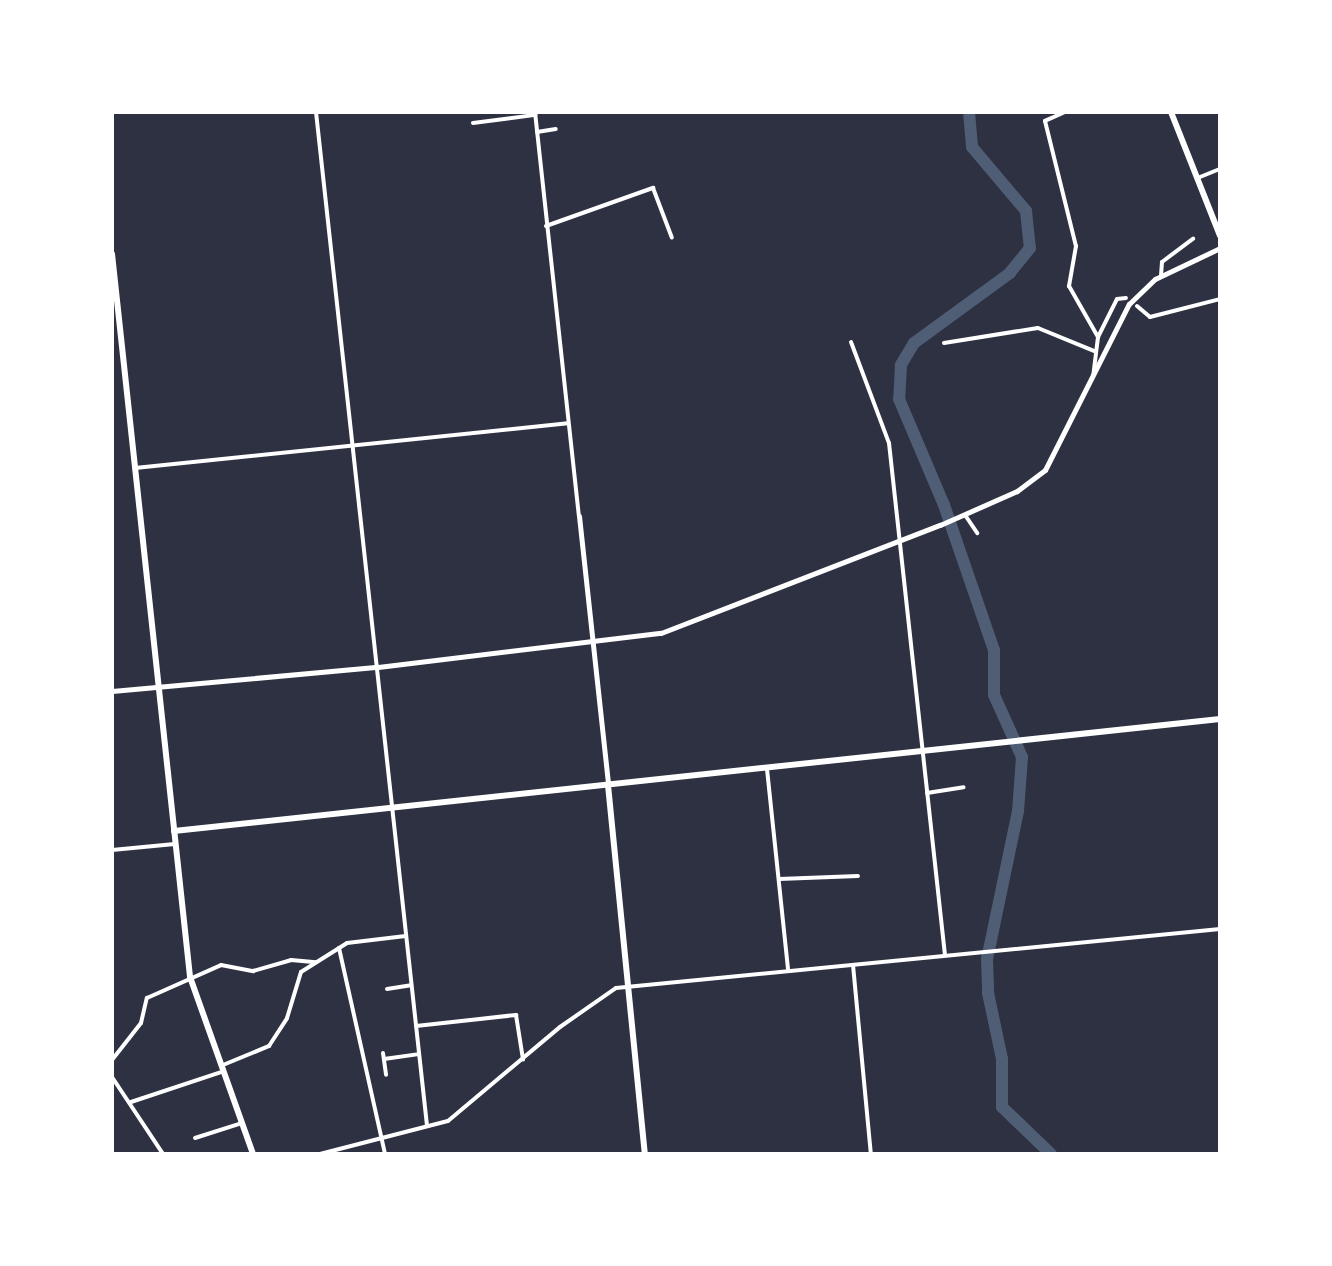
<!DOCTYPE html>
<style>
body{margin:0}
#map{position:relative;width:1332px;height:1266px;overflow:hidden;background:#2d3142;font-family:Rubik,sans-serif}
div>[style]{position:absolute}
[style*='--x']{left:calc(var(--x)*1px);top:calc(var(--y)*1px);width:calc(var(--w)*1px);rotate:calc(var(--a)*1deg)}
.river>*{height:12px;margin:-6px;padding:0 6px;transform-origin:6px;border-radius:6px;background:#4f5d75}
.minor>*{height:4px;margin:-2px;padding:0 2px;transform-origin:2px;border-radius:2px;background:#fff}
.tertiary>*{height:5px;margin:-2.5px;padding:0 2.5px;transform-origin:2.5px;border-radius:2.5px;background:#fff}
.secondary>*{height:6px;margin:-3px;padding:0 3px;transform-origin:3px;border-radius:3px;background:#fff}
span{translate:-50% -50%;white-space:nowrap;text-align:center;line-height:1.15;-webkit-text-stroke:7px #fff;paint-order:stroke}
.frame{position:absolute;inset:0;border:114px solid #fff;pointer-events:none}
</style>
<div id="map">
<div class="river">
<i style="--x:969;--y:112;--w:35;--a:85"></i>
<i style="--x:972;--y:147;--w:84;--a:49.8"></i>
<i style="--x:1026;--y:211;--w:37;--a:84"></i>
<i style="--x:1030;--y:248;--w:32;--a:129"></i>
<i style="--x:1010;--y:273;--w:119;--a:143.9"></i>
<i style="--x:914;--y:343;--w:26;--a:121"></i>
<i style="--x:901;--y:365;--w:34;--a:93"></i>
<i style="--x:899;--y:399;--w:115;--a:67"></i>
<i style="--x:944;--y:505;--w:153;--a:71"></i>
<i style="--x:994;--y:650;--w:45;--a:90"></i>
<i style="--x:994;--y:695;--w:68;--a:65.7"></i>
<i style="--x:1022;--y:757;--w:54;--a:94.2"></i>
<i style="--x:1018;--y:811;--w:151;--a:101.8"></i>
<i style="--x:987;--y:959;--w:34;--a:88"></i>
<i style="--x:988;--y:993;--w:67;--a:78"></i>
<i style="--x:1002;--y:1059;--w:48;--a:90"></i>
<i style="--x:1002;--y:1107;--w:68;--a:43.8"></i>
</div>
<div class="minor">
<i style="--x:316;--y:112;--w:1020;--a:83.75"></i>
<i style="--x:535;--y:112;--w:406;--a:83.8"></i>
<i style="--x:1065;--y:112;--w:22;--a:156"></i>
<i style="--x:1045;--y:121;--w:129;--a:76.1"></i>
<i style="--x:1076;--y:246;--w:41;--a:99.9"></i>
<i style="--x:1069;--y:286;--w:59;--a:60.4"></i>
<i style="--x:1098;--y:337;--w:38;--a:97"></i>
<i style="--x:473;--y:123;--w:63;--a:-7.4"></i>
<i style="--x:537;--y:132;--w:19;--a:-9"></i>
<i style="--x:1200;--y:177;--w:22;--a:-22"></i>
<i style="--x:546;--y:226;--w:114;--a:-19.6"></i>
<i style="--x:653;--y:188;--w:53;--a:69.2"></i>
<i style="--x:1161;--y:276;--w:14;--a:-86"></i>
<i style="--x:1162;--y:262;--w:39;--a:-37"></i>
<i style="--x:1137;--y:306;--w:17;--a:40"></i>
<i style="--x:1150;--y:317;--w:72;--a:-14.4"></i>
<i style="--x:1098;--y:337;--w:42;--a:-63.4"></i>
<i style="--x:1117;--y:299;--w:9;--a:-6"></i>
<i style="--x:851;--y:342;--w:108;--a:69.4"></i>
<i style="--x:889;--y:443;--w:515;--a:83.76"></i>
<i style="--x:944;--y:343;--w:95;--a:-9.1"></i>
<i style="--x:1038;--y:328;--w:61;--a:22.3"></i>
<i style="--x:135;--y:468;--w:435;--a:-5.9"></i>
<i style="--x:965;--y:515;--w:22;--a:56"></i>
<i style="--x:767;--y:769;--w:201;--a:84"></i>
<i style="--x:927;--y:793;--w:37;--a:-9"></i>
<i style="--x:112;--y:850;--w:63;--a:-5.4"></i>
<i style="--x:779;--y:879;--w:79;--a:-2.2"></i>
<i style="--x:339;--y:948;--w:211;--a:77.4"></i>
<i style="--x:853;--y:965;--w:190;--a:84.6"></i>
<i style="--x:387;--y:989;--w:24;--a:-9"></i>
<i style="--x:416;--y:1026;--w:101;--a:-6.3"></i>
<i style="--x:516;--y:1015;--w:45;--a:81"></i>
<i style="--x:383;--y:1053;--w:22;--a:82"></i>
<i style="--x:384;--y:1059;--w:35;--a:-8"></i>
<i style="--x:112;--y:1060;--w:47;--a:-51.9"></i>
<i style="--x:141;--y:1023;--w:26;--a:-77"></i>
<i style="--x:147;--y:998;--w:81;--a:-24"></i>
<i style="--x:221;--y:965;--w:33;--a:11"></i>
<i style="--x:253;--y:971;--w:40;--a:-16"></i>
<i style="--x:291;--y:960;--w:25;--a:5"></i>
<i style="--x:223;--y:1065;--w:50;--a:-22.4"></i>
<i style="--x:269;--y:1046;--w:33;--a:-57"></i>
<i style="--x:287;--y:1018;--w:48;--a:-73.1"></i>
<i style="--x:301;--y:972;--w:54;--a:-32.2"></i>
<i style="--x:347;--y:943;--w:59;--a:-6.8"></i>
<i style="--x:112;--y:1077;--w:92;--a:56.5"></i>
<i style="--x:131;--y:1102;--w:98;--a:-18.4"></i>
<i style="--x:195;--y:1138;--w:49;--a:-17.7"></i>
<i style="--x:320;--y:1154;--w:132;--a:-14.5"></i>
<i style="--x:448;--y:1121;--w:146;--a:-40"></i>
<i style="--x:560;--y:1027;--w:68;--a:-34.9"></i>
<i style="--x:616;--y:988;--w:607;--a:-5.58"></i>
</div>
<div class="tertiary">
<i style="--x:579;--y:516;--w:271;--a:83.8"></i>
<i style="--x:112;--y:691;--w:267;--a:-5.2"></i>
<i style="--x:378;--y:667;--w:285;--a:-6.9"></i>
<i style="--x:661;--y:633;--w:299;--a:-21.2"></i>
<i style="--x:940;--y:525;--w:84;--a:-23.8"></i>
<i style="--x:1017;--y:491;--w:35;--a:-37"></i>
<i style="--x:1045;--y:470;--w:186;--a:-63.2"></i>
<i style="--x:1129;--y:304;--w:36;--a:-44"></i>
<i style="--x:1155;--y:279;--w:72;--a:-25.5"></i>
</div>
<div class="secondary">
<i style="--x:1171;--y:112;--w:133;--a:68.4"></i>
<i style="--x:112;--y:254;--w:727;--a:83.84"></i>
<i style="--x:190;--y:977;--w:188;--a:70.4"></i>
<i style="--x:608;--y:785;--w:371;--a:84.3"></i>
<i style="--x:174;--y:831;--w:1052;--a:-6.11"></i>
</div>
<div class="frame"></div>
</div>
